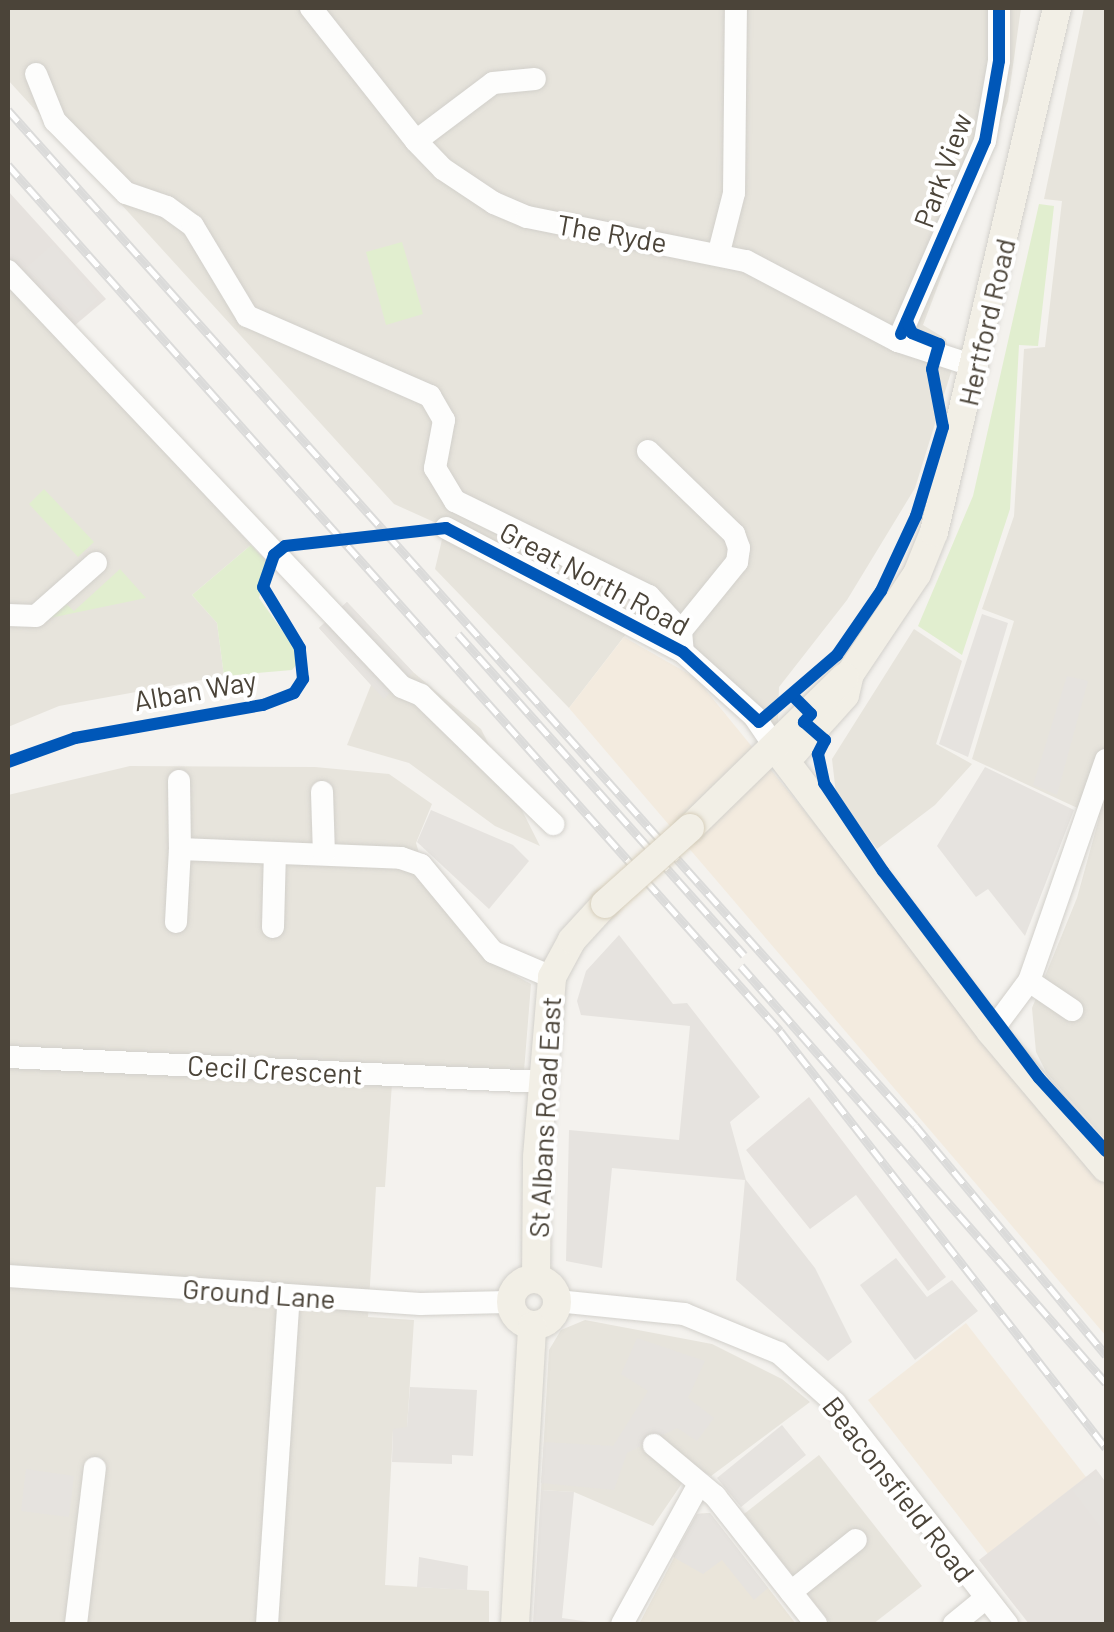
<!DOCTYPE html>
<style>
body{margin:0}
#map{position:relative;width:1114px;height:1632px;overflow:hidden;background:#f4f2ee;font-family:Barlow,sans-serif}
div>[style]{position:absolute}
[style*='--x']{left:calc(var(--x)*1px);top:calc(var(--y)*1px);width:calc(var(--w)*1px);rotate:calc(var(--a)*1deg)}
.residential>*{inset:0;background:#e7e4dc}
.commercial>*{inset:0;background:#f3ebdf}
.industrial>*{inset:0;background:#e6e2de}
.education>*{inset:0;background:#eae5da}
.green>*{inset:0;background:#e1eecf}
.parking>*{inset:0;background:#e6e3df}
.roads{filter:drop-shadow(0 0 2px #d2d0cb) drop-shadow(0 0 2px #d2d0cb)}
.minor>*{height:22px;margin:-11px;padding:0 11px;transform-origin:11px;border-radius:11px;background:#fdfdfc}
.major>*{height:28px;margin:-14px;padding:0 14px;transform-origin:14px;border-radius:14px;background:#f2efe6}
.major>.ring{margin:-14px;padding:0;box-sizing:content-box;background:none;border:28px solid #f2efe6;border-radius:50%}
.rail>*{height:9px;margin-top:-4.5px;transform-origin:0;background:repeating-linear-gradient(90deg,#fff 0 15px,#dbdbda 0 30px);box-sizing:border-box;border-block:2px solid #dbdbda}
.bridges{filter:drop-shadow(0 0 2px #d6cebb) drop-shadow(0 0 2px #d6cebb)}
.major-bridge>*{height:28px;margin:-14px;padding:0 14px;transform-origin:14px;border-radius:14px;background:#f2efe6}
.cycleway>*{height:12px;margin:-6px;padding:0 6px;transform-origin:6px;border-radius:6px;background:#0057b8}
span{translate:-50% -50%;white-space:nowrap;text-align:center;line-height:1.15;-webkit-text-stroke:8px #fff;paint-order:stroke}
.street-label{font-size:28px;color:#4b4439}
.frame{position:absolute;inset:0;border:10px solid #4b4439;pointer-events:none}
</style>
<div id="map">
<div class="residential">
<i style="clip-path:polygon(8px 8px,1021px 8px,1008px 101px,923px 325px,946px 339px,952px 369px,915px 488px,847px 600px,779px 687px,777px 750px,759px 722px,633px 625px,569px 708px,435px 569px,445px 527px,394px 504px,8px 80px)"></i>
<i style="clip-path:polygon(1084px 8px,1106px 8px,1106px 1141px,1046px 1072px,1036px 1052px,1032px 1008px,1077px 898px,1099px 818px,972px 759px,1014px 621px,982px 609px,1014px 516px,1024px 349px,1045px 347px,1062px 201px,1044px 199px)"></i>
<i style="clip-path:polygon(8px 280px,251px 545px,192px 595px,217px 623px,224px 676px,59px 706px,8px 727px)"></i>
<i style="clip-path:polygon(347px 602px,413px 672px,481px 729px,540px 846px,495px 826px,409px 763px,347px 745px,371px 685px,319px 628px)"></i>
<i style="clip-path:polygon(914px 629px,962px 661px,936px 744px,972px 764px,935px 805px,877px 849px,836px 794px,832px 759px)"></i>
<i style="clip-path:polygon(130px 766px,315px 767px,389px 774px,432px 804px,416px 843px,428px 882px,488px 960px,531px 984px,524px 1071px,393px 1068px,385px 1187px,376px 1187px,368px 1317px,414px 1320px,407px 1428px,393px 1430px,385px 1585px,489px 1591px,489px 1624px,8px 1624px,8px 795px)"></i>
<i style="clip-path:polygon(585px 1320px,712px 1344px,782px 1379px,810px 1402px,711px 1476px,693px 1467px,653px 1526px,574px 1492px,541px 1490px,549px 1350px,561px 1330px)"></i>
<i style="clip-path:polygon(819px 1455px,922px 1586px,873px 1624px,831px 1624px,744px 1514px)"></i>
</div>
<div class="commercial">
<i style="clip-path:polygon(624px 637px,696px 678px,1106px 1181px,1106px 1336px,569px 708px)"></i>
<i style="clip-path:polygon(966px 1323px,1086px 1477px,988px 1554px,868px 1400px)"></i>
</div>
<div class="industrial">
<i style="clip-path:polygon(8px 191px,106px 299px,74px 326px,8px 266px)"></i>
<i style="clip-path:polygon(809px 1097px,946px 1277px,928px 1291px,856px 1195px,810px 1229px,746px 1150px)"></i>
<i style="clip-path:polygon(1096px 1469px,1106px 1483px,1106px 1624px,1029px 1624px,979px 1560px)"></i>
</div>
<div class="education">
<i style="clip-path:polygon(710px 1513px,796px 1624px,639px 1624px,697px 1514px)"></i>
</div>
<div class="green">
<i style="clip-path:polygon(1039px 204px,1054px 206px,1038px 346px,1019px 345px,1010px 509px,962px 655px,918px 626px,973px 496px)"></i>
<i style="clip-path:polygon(402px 242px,423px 314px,386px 325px,366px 252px)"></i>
<i style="clip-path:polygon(44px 489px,94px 542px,78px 557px,29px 504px)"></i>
<i style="clip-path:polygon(251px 545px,268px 563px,259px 598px,294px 647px,297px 664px,292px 670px,224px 676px,217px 623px,192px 595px)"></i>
<i style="clip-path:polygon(120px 569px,146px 598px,45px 619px,64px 602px,74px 611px)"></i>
</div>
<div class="parking">
<i style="clip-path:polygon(53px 244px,98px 299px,77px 317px,26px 268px)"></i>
<i style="clip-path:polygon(347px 602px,413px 672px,384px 699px,319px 628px)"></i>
<i style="clip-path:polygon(982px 614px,1008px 623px,968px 757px,939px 744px)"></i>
<i style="clip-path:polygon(1067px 676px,1088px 681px,1057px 795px,1033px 785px)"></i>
<i style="clip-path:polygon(985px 767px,1074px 810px,1025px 936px,988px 889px,976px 897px,937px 846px)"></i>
<i style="clip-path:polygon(431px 810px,513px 845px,529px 861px,489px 909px,417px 842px)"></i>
<i style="clip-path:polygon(619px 935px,673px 1004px,687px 1003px,760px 1097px,730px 1122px,746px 1180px,815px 1268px,852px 1342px,828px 1361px,736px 1280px,745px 1180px,612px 1168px,602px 1268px,566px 1261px,569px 1130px,679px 1140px,690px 1026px,581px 1015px,577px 1001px,586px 971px)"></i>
<i style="clip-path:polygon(896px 1258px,927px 1297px,952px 1280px,978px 1311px,915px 1360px,860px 1285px)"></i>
<i style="clip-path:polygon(637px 1338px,705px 1361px,688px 1398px,714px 1418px,697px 1441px,677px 1428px,627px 1453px,614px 1490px,541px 1483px,544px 1442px,613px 1446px,648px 1391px,621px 1374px)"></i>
<i style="clip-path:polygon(410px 1387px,477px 1390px,473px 1456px,452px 1455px,452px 1464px,392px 1462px,393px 1429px,407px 1427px)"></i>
<i style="clip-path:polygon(782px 1425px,806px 1455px,741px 1507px,717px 1478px)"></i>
<i style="clip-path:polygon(26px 1469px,74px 1476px,69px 1517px,21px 1511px)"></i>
<i style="clip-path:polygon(1098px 1472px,1106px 1483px,1106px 1534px,1073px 1491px)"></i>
<i style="clip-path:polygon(541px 1490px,574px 1492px,562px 1618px,604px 1624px,533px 1624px)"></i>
<i style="clip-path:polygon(710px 1513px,768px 1588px,754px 1600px,722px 1560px,703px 1574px,673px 1557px,697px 1514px)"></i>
<i style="clip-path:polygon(419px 1557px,468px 1566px,467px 1590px,417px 1587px)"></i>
</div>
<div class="roads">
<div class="minor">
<i style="--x:311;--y:8;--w:169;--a:51.7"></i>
<i style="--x:416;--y:141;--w:39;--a:46"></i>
<i style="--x:443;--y:169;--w:61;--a:33.7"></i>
<i style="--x:494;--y:203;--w:36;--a:23"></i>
<i style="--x:527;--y:217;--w:223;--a:11.4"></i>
<i style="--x:746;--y:261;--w:172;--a:27.8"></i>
<i style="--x:898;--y:341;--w:83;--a:18.2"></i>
<i style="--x:36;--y:74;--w:51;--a:68"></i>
<i style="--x:55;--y:121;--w:101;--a:45.4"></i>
<i style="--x:126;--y:193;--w:43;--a:18.9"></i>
<i style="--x:167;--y:207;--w:32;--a:36"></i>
<i style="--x:193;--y:226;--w:105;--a:59"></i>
<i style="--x:247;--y:316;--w:200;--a:23.6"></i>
<i style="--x:430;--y:396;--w:28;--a:60"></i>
<i style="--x:444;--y:420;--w:49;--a:100.6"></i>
<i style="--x:435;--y:468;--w:39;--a:59"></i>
<i style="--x:455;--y:501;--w:216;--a:26.1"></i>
<i style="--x:649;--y:596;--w:47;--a:47.6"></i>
<i style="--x:681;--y:631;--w:21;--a:85"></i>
<i style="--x:416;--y:141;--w:96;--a:-37"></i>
<i style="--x:493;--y:83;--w:42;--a:-5.4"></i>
<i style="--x:719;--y:252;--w:61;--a:-75.7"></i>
<i style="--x:734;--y:193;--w:185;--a:-89.4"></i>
<i style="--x:8;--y:271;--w:573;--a:46.56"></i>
<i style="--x:402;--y:687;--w:21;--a:23"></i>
<i style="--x:421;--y:695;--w:185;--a:44.3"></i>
<i style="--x:898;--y:341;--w:218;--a:-66.5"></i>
<i style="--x:985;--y:141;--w:81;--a:-80.1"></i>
<i style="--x:999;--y:61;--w:53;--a:-90"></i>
<i style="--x:648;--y:451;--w:120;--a:44"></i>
<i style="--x:734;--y:534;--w:15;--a:70"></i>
<i style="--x:739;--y:548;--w:14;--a:98"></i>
<i style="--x:737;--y:562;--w:89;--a:129.1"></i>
<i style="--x:446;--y:528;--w:267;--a:27.6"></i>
<i style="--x:683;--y:652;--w:96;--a:42"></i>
<i style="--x:754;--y:716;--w:41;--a:55.9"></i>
<i style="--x:8;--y:615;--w:28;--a:2"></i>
<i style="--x:36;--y:616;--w:80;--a:-41.5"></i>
<i style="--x:179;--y:781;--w:68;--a:89.2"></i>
<i style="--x:180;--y:849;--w:221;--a:2.3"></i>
<i style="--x:401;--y:858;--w:21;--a:19"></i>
<i style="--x:421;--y:865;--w:113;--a:50.4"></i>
<i style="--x:493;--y:952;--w:64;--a:23"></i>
<i style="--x:322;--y:792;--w:62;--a:88.2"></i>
<i style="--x:176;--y:922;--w:73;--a:-86.9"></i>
<i style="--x:273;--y:927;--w:74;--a:-88.5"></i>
<i style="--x:1029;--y:981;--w:52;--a:34"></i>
<i style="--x:991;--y:1032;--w:64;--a:-53.3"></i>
<i style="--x:1029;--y:981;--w:234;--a:-70.8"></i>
<i style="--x:8;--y:1057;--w:535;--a:2.68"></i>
<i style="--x:8;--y:1276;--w:413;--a:3.9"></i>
<i style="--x:420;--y:1304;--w:90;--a:-1.3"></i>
<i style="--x:557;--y:1301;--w:128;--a:5.8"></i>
<i style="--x:684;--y:1314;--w:103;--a:22.3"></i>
<i style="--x:779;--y:1353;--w:75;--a:41.8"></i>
<i style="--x:835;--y:1403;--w:280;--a:52.1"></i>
<i style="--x:654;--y:1445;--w:80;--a:39.9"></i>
<i style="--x:715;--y:1496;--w:163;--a:51.7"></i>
<i style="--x:791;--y:1592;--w:83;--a:-38.7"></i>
<i style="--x:76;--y:1624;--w:157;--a:-83.1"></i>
<i style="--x:267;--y:1624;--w:329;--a:-86.2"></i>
<i style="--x:622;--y:1624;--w:160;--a:-61.2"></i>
<i style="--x:954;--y:1624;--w:41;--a:-39.1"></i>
</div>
<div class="major">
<i style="--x:777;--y:750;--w:18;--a:3"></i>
<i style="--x:795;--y:751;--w:75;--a:-48.2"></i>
<i style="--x:845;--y:695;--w:22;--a:-77"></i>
<i style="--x:850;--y:674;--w:120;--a:-56.2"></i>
<i style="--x:917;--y:574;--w:45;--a:-68"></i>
<i style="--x:934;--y:532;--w:538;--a:-76.79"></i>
<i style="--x:777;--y:750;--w:354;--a:52.8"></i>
<i style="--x:991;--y:1032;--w:178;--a:49.8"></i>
<i style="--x:690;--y:828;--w:216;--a:-44.3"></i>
<i class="ring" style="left:511px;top:1279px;width:18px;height:18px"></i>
<i style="--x:536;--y:1279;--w:122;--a:-89.5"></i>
<i style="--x:537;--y:1157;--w:181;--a:-85.2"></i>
<i style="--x:552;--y:977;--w:42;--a:-61.6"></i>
<i style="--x:572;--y:940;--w:49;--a:-47.5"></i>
<i style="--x:515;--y:1624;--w:298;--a:-86.7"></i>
</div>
</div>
<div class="rail">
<i style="--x:8;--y:110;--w:1361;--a:48.22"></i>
<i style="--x:915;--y:1125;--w:299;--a:50.3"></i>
<i style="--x:8;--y:165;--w:1160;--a:48.28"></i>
<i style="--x:780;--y:1031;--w:529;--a:51.98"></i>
<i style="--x:458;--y:634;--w:430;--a:48.3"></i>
<i style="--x:741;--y:966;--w:554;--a:48.8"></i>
</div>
<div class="bridges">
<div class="major-bridge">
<i style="--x:605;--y:904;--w:114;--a:-41.8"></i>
</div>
</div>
<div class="cycleway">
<i style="--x:901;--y:334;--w:210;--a:-66.5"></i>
<i style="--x:985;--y:141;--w:81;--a:-80.1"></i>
<i style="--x:999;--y:61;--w:53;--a:-90"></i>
<i style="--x:794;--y:697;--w:24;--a:45"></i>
<i style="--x:811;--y:714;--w:11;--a:131"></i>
<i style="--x:804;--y:722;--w:28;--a:41"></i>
<i style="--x:825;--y:740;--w:16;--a:117"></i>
<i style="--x:818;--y:754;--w:30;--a:78"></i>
<i style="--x:824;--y:783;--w:106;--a:56.2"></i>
<i style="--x:883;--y:871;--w:259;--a:53"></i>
<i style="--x:1039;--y:1078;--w:99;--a:47.5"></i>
<i style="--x:8;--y:762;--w:71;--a:-19.7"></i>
<i style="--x:75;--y:738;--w:191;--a:-10"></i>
<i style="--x:263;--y:705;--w:33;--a:-21"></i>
<i style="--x:294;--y:693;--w:17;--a:-57"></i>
<i style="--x:303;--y:679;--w:31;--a:-96"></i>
<i style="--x:300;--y:648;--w:71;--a:-121.2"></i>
<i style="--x:263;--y:587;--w:34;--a:-71"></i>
<i style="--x:274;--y:555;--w:14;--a:-39"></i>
<i style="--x:285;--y:546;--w:162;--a:-6.4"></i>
<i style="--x:446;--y:528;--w:267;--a:27.6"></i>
<i style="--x:683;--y:652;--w:103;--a:42.6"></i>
<i style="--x:759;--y:722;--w:103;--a:-40.7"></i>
<i style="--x:837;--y:655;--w:78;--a:-55.5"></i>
<i style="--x:881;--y:591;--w:83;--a:-65"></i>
<i style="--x:916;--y:516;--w:93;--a:-73.1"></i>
<i style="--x:943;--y:427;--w:59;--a:-100.7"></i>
<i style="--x:932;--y:369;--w:26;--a:-74"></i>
<i style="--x:939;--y:344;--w:29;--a:-158"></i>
<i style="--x:912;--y:333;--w:13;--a:-113"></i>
</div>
<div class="street-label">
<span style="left:942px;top:170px;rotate:-70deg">Park View</span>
<span style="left:612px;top:233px;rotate:10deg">The Ryde</span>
<span style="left:986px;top:322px;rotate:-77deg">Hertford Road</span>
<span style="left:595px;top:578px;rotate:28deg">Great North Road</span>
<span style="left:195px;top:690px;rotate:-10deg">Alban Way</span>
<span style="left:275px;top:1069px;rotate:3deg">Cecil Crescent</span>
<span style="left:544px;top:1117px;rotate:-87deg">St Albans Road East</span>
<span style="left:259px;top:1293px;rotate:4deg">Ground Lane</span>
<span style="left:899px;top:1489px;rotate:52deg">Beaconsfield Road</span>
</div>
<div class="frame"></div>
</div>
